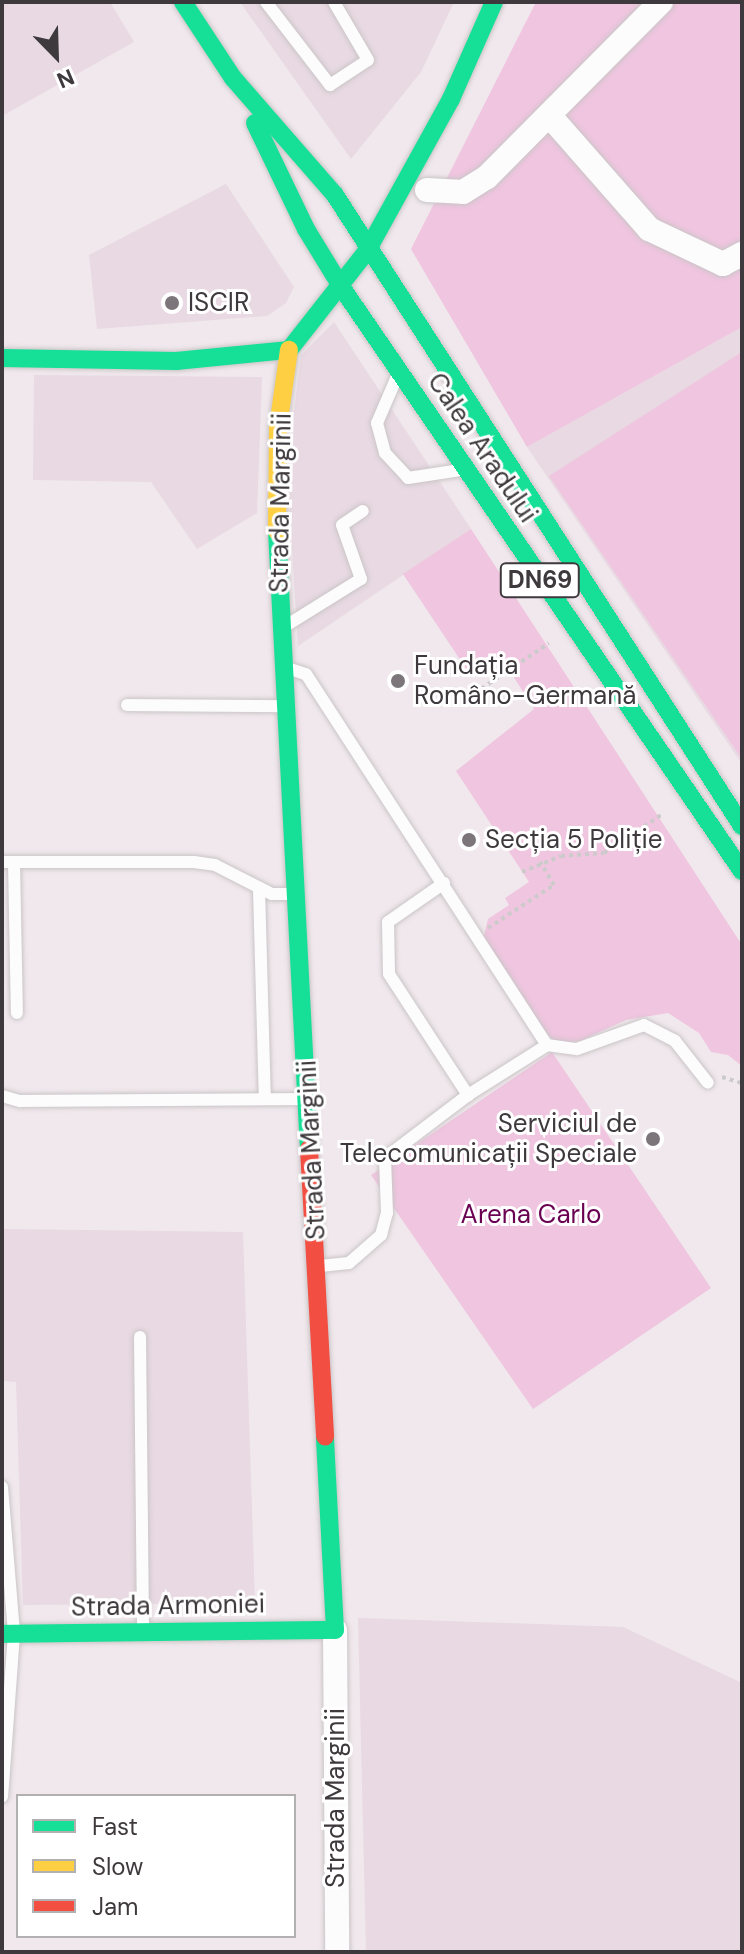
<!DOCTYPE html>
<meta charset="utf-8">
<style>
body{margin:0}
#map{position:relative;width:744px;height:1954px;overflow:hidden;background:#f0e8ec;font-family:"DM Sans",sans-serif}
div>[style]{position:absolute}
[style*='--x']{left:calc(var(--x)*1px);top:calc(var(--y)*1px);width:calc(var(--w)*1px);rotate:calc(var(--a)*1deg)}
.built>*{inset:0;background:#e8d9e2}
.green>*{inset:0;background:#efc5df}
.path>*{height:4px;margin-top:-2px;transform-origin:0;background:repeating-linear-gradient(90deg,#cdcacc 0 4px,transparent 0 8px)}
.roads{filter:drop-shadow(0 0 2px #cac5c7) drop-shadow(0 0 2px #cac5c7)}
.lane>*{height:12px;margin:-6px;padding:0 6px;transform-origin:6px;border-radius:6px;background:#fdfcfc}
.street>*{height:24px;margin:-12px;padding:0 12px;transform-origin:12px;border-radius:12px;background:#fdfcfc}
.fast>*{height:18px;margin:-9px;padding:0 9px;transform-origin:9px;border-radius:9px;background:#16e098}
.slow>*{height:18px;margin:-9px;padding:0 9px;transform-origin:9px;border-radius:9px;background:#ffcf43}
.jam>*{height:18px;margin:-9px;padding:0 9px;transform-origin:9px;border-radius:9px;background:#f24e42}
.dots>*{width:22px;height:22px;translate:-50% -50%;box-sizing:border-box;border:4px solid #fff;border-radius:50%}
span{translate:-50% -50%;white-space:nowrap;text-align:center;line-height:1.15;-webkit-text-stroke:6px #fff;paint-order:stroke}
.shield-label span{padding:2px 6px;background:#fff;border:2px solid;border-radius:6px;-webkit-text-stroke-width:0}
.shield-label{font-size:24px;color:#3e393c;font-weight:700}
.poi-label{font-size:26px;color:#3e393c}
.left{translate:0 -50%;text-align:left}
.right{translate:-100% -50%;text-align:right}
.street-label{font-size:26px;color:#3e393c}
.park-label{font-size:26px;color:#690051}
.frame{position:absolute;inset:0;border:4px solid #3e393c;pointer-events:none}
.legend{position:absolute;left:16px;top:1794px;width:280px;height:144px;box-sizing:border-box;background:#fff;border:2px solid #b2b0b1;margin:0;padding:10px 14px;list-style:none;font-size:24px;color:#3e393c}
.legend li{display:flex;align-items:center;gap:16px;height:40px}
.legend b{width:40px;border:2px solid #b2b0b1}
.north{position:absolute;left:16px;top:16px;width:80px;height:80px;-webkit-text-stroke:6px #fff;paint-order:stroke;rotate:157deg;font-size:22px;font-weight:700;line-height:32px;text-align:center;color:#3e393c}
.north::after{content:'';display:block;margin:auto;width:28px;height:36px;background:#3e393c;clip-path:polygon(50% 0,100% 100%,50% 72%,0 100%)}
</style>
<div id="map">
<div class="built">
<i style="clip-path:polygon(2px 2px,110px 2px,134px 42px,2px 116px)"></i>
<i style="clip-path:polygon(240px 2px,454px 2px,421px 72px,351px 159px)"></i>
<i style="clip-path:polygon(226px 184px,294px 287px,286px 303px,267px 316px,97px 329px,89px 255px)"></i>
<i style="clip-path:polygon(334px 322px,471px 529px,298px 646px,287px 467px,301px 355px)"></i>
<i style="clip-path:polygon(742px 327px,742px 764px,527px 447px)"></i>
<i style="clip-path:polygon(34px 375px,262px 377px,257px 513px,197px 549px,151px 482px,33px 480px)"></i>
<i style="clip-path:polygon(2px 1229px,243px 1232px,255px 1603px,23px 1605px,16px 1382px,2px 1381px)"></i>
<i style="clip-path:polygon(358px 1618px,623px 1627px,742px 1683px,742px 1952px,366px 1952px)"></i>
</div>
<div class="green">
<i style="clip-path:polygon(536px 2px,742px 2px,742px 327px,527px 447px,411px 249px)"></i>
<i style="clip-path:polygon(742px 352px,742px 759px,549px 476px)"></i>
<i style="clip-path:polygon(471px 529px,742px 945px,742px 1066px,728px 1055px,711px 1052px,699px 1033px,668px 1013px,626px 1020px,580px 1041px,558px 1043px,542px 1031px,483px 940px,488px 919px,509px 905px,505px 898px,529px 882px,456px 771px,534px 709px,501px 657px,471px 676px,403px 574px)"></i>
<i style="clip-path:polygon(552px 1052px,711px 1288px,533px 1409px,371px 1175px)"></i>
</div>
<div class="path">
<i style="--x:475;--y:693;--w:89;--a:-34"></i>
<i style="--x:522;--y:872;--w:42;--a:-22.3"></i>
<i style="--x:561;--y:856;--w:43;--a:-4"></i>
<i style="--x:604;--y:853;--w:72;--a:-33.7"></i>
<i style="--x:488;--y:928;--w:79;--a:-33.1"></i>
<i style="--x:554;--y:885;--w:27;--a:-121"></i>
<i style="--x:722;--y:1077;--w:21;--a:17"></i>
</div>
<div class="roads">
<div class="lane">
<i style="--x:266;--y:2;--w:105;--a:52.4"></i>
<i style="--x:330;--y:85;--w:45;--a:-33.3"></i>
<i style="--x:368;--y:60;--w:67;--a:-120.4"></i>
<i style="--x:396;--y:379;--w:48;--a:113.4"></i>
<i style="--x:377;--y:423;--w:31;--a:75"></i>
<i style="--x:385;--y:453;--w:34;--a:47"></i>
<i style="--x:408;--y:478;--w:53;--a:-8.7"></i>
<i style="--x:287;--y:625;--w:87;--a:-31.9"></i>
<i style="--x:361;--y:579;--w:57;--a:-109.4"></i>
<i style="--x:342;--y:525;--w:25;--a:-34"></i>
<i style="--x:287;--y:668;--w:20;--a:18"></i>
<i style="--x:306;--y:674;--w:442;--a:57"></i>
<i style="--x:127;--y:705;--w:157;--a:0.4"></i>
<i style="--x:2;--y:862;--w:192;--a:0"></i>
<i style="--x:194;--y:862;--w:21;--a:8"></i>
<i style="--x:215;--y:865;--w:64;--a:27"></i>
<i style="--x:272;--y:894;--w:23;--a:0"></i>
<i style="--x:14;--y:862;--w:151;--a:88.9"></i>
<i style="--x:444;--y:883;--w:68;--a:145.1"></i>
<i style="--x:388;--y:922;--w:52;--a:88.9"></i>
<i style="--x:389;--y:974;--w:145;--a:56.9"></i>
<i style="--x:259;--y:889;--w:210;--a:88.4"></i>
<i style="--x:2;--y:1096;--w:19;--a:16"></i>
<i style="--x:20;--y:1101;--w:283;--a:-0.4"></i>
<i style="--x:320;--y:1266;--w:29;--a:-6"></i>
<i style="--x:349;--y:1263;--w:43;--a:-41.2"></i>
<i style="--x:381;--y:1235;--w:23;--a:-75"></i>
<i style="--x:387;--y:1213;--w:55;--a:-92.1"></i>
<i style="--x:385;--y:1158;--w:104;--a:-37.2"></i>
<i style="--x:468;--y:1095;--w:93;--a:-32.3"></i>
<i style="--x:547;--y:1045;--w:30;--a:8"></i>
<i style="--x:577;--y:1049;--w:71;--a:-19.7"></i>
<i style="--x:644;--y:1025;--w:35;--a:27"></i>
<i style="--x:675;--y:1041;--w:53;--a:51.8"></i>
<i style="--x:140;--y:1337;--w:292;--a:89.4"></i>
<i style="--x:2;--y:1487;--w:147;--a:85.3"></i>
<i style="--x:14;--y:1634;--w:163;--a:94.2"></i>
</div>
<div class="street">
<i style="--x:549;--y:115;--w:152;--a:48.7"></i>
<i style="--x:649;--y:229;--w:82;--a:25.3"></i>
<i style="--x:723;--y:264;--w:21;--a:-28"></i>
<i style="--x:427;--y:190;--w:36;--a:3"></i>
<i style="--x:463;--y:192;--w:28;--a:-32"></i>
<i style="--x:487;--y:177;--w:247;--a:-45.2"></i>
<i style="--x:335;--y:1630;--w:322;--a:89.6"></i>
</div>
<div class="fast">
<i style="--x:183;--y:2;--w:91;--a:56.7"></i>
<i style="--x:233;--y:78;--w:155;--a:48.9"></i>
<i style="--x:335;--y:195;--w:751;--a:57.18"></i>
<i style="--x:255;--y:123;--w:118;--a:64.3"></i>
<i style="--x:306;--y:229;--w:69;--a:58.6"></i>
<i style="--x:342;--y:288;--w:707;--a:55.55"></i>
<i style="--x:2;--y:358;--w:174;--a:1"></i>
<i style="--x:176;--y:361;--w:114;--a:-5.6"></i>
<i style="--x:289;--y:350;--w:126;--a:-51.8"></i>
<i style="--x:367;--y:251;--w:174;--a:-61.1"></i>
<i style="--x:451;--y:99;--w:106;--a:-66.1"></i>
<i style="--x:277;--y:531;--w:619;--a:87.04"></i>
<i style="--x:2;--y:1634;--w:333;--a:-0.7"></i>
<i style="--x:335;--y:1630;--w:193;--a:-93"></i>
</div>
<div class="slow">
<i style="--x:277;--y:531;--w:104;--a:-89.4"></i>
<i style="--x:278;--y:427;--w:78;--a:-81.9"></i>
</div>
<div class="jam">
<i style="--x:309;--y:1149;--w:288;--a:86.8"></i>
</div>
</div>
<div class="dots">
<i style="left:172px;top:303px;background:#7c767a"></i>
<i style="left:398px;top:681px;background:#7c767a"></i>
<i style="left:469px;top:840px;background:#7c767a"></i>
<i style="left:653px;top:1139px;background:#7c767a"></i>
</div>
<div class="shield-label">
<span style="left:540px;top:580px">DN69</span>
</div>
<div class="poi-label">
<span class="left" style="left:188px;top:303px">ISCIR</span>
<span class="left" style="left:414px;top:681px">Fundația<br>Româno-Germană</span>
<span class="left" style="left:485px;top:840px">Secția 5 Poliție</span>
<span class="right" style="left:637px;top:1139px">Serviciul de<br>Telecomunicații Speciale</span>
</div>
<div class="street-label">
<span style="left:482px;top:448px;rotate:56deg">Calea Aradului</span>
<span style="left:281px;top:503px;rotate:-89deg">Strada Marginii</span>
<span style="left:312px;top:1150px;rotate:-93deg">Strada Marginii</span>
<span style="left:168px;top:1606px;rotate:-1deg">Strada Armoniei</span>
<span style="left:336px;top:1798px;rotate:-90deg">Strada Marginii</span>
</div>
<div class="park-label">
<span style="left:531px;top:1215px">Arena Carlo</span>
</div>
<div class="frame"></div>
<ul class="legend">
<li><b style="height:10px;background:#16e098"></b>Fast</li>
<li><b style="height:10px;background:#ffcf43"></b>Slow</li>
<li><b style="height:10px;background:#f24e42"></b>Jam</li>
</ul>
<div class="north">N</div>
</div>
